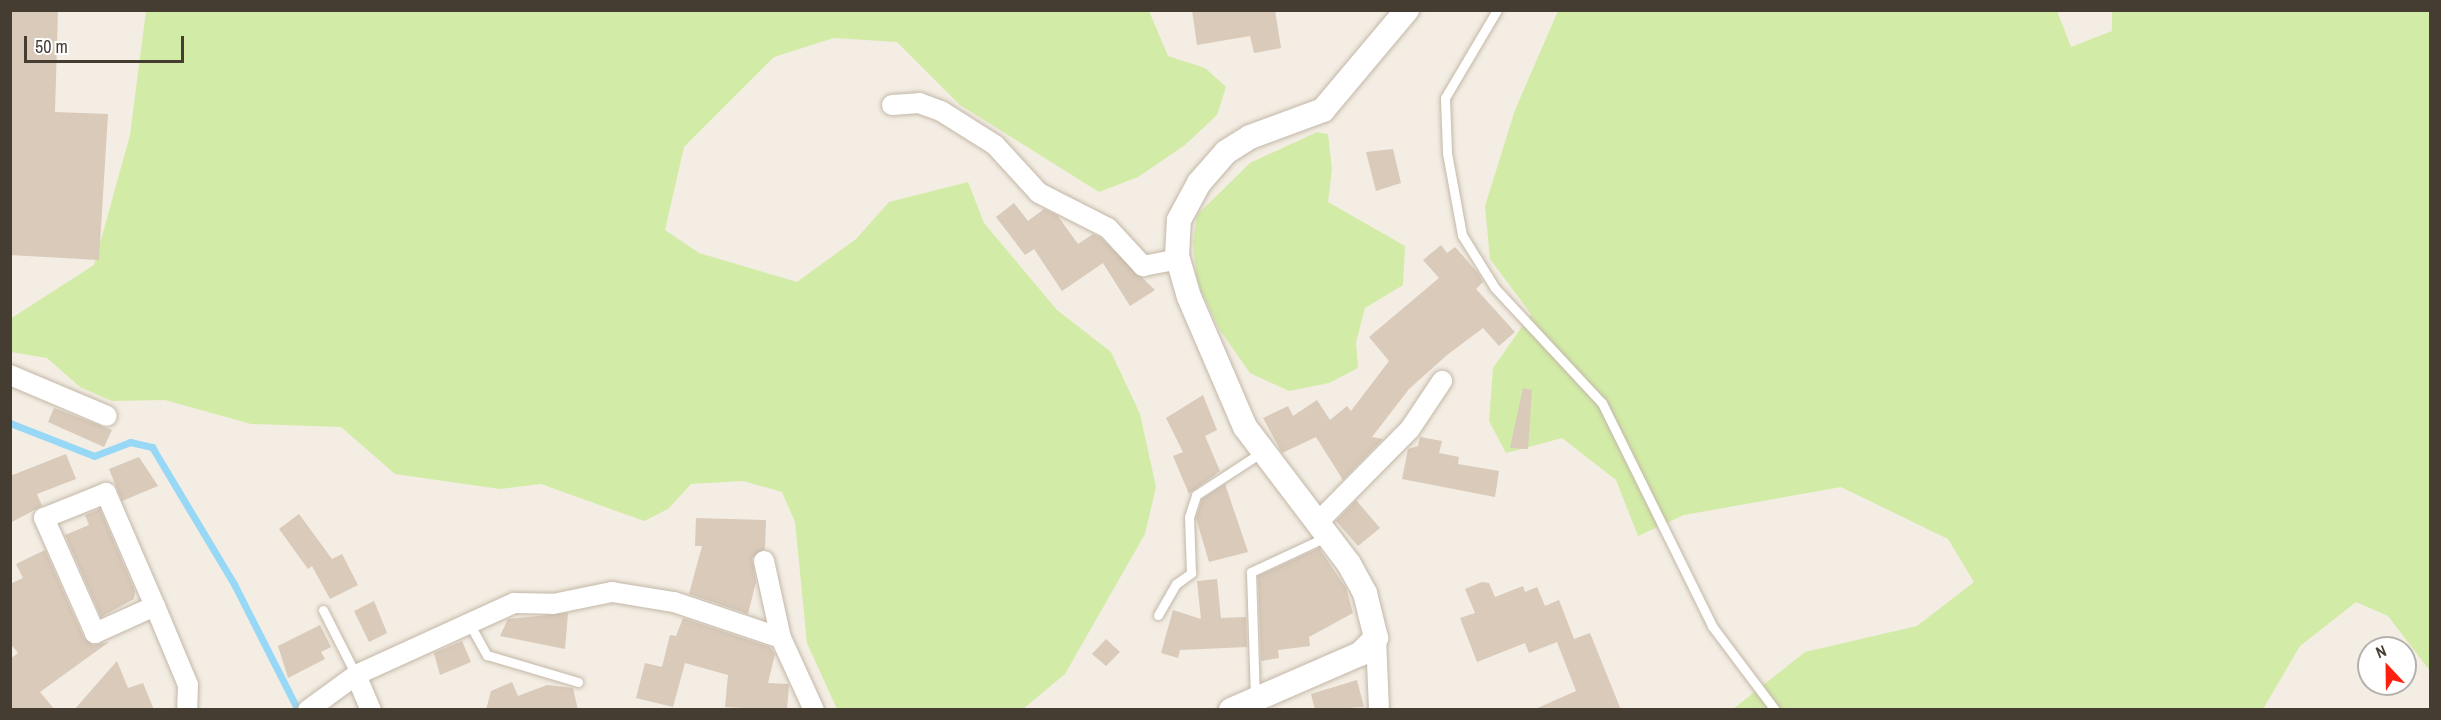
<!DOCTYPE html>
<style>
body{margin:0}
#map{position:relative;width:2441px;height:720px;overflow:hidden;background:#f3ede3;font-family:"Archivo Narrow",sans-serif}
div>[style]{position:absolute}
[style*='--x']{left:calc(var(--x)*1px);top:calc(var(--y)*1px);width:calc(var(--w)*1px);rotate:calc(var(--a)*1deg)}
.green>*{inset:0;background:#d2eca7}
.stream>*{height:7px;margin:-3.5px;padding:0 3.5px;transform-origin:3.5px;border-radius:3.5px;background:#98d8f7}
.building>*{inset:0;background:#d9caba}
.roads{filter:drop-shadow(0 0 2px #c3b7a7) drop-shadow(0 0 2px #c3b7a7)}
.service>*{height:9px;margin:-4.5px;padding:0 4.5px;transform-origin:4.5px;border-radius:4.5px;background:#fff}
.minor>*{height:20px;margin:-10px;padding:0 10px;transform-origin:10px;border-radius:10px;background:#fff}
.tertiary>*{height:24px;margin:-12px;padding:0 12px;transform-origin:12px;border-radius:12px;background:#fff}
span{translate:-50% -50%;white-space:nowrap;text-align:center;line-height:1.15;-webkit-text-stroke:4.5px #fff;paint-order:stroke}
.frame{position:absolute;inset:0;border:12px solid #463d32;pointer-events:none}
.north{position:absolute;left:2357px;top:636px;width:60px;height:60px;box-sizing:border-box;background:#fff;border:2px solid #b5b1ad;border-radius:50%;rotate:338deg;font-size:16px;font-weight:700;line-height:24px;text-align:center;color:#463d32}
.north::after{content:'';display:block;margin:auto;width:21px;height:27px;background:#ff1f0e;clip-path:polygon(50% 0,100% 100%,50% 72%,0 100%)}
.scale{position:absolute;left:24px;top:36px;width:160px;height:27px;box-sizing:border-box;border:3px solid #463d32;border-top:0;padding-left:8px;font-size:18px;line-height:21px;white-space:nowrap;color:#463d32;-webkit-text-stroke:4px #fff;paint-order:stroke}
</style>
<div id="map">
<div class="green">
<i style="clip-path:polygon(146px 11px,1149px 11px,1168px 56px,1205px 68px,1226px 87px,1217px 115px,1185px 145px,1138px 177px,1099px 192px,960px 105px,897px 42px,834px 38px,774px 57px,684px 147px,665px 230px,699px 253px,797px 282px,856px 239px,889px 202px,968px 182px,984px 223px,1057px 310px,1111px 352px,1140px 414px,1156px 487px,1145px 534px,1065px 674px,1023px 709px,837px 709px,807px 643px,795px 522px,782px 492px,743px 481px,691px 484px,668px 509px,644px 521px,541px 484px,500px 489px,395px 474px,341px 427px,251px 424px,165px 400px,112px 401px,80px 387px,47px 358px,11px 352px,10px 319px,94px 265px,130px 135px)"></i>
<i style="clip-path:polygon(1558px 11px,2057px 11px,2071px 47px,2112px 31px,2112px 11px,2430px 11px,2430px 671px,2388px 616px,2356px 602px,2300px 646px,2263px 709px,1733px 709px,1805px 652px,1917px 626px,1974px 582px,1948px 539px,1841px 487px,1684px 515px,1638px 536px,1616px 480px,1562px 438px,1506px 453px,1489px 421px,1493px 368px,1531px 314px,1490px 259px,1485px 206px,1515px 110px)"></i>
<i style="clip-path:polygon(1317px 132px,1328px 134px,1332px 169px,1328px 202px,1405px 246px,1403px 285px,1365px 308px,1356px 342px,1358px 368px,1329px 383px,1289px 391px,1250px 373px,1219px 329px,1197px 282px,1193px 243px,1197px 215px,1250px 163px)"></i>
</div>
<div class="stream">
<i style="--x:10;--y:423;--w:90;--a:21.4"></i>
<i style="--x:94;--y:456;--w:39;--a:-21"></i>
<i style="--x:130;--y:442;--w:23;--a:13"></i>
<i style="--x:152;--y:447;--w:160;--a:59.1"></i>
<i style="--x:234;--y:584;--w:141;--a:63.1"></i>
</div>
<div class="building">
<i style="clip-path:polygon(10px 10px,58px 10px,55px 112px,108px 114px,99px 260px,10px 255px)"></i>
<i style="clip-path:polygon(1192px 10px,1275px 10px,1281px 48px,1254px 53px,1250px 36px,1197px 45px)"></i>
<i style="clip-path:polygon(1393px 149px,1401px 183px,1376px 191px,1366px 152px)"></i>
<i style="clip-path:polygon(1014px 203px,1028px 221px,1044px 209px,1057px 215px,1078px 244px,1093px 234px,1101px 238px,1155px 290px,1130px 306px,1103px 263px,1062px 291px,1034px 249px,1025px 255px,996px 217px)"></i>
<i style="clip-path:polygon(1441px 245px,1447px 253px,1455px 247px,1478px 273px,1483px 282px,1476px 289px,1515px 332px,1499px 346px,1483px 328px,1447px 355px,1409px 389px,1372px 437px,1383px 439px,1343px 480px,1316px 437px,1282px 453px,1263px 418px,1288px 406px,1293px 416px,1317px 400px,1330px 420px,1347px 406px,1351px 411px,1389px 361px,1369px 337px,1439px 278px,1423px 260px)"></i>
<i style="clip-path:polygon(1523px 388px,1532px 390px,1528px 449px,1510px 448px)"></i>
<i style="clip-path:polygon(1203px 395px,1217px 430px,1205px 436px,1220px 471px,1189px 494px,1173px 456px,1183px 452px,1166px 418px)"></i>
<i style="clip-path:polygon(54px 408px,112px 430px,104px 447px,48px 422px)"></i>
<i style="clip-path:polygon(1420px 437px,1442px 441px,1439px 453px,1459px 457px,1458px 464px,1499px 471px,1495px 497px,1402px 479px,1408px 449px,1418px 446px)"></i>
<i style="clip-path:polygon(66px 454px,76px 479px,37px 494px,42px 506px,10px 523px,10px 476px)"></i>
<i style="clip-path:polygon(139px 457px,158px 486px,122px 501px,109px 469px)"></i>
<i style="clip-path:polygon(1225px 484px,1248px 552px,1209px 562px,1196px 518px,1202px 499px)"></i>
<i style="clip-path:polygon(1356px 500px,1380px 528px,1358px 546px,1336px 521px)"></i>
<i style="clip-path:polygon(100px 509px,135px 591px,134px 599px,101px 617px,65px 535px,89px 525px,85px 515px)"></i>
<i style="clip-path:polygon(299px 514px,332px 559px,342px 554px,358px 585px,330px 599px,312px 566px,308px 569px,279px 529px)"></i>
<i style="clip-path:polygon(696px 518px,766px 520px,765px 549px,752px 558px,756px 582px,748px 614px,689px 594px,702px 546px,695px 546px)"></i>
<i style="clip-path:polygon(1319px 548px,1346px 588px,1353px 613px,1309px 637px,1310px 646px,1278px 650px,1279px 658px,1261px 661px,1258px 576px)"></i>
<i style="clip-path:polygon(45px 550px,84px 638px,93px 645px,109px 642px,40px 692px,55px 710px,10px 710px,10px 659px,18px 653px,10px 643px,10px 584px,23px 578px,16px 564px)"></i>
<i style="clip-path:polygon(1217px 579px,1221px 618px,1246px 617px,1247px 647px,1180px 650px,1178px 658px,1161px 653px,1173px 610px,1201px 619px,1197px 581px)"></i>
<i style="clip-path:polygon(1482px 582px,1489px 583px,1495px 597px,1523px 586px,1525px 592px,1537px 587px,1545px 606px,1559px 600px,1574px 639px,1590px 633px,1621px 710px,1533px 710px,1576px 691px,1557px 642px,1529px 653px,1525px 643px,1477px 662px,1460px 618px,1475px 613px,1465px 589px)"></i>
<i style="clip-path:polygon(374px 601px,387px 633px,369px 642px,354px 611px)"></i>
<i style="clip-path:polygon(568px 613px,565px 649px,500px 636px,508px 619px)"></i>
<i style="clip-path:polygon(683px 618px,770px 647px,775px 654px,768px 683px,789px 684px,787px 710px,725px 707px,728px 675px,685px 663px,673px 707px,636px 698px,645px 663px,662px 667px,670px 635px,676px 636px)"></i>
<i style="clip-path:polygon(320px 625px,331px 647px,321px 652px,325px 659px,288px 678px,278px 646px)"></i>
<i style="clip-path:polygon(1106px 639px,1120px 652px,1106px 666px,1092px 654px)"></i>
<i style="clip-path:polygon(462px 641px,471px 662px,440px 675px,434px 653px)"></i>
<i style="clip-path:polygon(117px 661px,128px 688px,143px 683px,154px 710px,74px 710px)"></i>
<i style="clip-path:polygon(1357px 680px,1364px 707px,1315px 710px,1311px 694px)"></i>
<i style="clip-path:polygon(512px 682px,518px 696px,547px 685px,573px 688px,578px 710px,486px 710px,491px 691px)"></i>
</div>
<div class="roads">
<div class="service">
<i style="--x:1497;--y:10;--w:102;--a:120.6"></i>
<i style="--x:1445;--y:98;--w:55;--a:87.9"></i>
<i style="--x:1447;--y:153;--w:83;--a:79.6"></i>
<i style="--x:1462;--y:235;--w:62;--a:58.1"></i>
<i style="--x:1495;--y:288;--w:157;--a:47.1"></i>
<i style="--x:1602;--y:403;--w:249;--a:63.7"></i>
<i style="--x:1712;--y:626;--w:105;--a:53.1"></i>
<i style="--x:323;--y:610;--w:73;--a:63.1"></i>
<i style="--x:1158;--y:615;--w:36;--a:-60"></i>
<i style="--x:1176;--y:584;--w:19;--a:-36"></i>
<i style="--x:1191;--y:573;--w:56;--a:-92"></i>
<i style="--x:1189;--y:517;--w:23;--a:-72"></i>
<i style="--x:1196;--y:495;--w:79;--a:-33.1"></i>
<i style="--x:469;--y:623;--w:37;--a:61"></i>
<i style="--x:487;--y:655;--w:95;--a:16.5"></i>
<i style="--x:1255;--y:699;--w:127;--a:-91.8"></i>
<i style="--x:1251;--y:572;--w:83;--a:-25"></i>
</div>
<div class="minor">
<i style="--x:892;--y:105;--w:27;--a:-4"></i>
<i style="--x:919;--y:103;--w:23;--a:20"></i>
<i style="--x:941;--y:111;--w:64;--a:32.2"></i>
<i style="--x:995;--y:145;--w:65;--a:47.5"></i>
<i style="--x:1039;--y:193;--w:77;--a:26.9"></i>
<i style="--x:1108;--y:228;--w:52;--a:47.4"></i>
<i style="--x:1143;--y:266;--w:36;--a:-11"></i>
<i style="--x:10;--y:375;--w:105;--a:22.9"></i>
<i style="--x:1319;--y:521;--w:129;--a:-45.3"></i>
<i style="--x:1410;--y:429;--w:58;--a:-56.3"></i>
<i style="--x:764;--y:561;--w:79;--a:77.6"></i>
<i style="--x:155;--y:606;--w:66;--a:155.8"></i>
<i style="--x:95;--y:633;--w:126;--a:-113.9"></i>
<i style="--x:44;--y:518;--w:67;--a:-22"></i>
<i style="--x:106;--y:493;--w:123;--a:66.6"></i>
<i style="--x:155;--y:606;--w:86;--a:67.3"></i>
<i style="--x:188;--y:685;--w:25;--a:92"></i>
<i style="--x:1376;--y:638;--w:72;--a:87.6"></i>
<i style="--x:356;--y:675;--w:38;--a:67"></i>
<i style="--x:308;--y:710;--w:59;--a:-36.1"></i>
<i style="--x:356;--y:675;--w:174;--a:-24.5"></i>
<i style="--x:514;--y:603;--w:39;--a:1"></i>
<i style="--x:553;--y:604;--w:60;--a:-11.5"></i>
<i style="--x:612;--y:592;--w:63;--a:9.2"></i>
<i style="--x:674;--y:602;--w:113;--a:18.6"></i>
<i style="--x:781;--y:638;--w:79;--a:65.4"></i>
</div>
<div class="tertiary">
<i style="--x:1231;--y:710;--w:141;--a:-23.5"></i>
<i style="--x:1360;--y:654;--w:23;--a:-45"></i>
<i style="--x:1376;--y:638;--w:46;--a:-103.7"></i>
<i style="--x:1365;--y:593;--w:33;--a:-119"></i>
<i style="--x:1349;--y:564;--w:172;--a:-127.2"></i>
<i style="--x:1245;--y:427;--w:142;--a:-113.3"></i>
<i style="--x:1189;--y:297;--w:43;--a:-106.3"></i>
<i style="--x:1177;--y:256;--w:36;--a:-87"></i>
<i style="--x:1179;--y:220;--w:42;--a:-61.6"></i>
<i style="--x:1199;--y:183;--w:41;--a:-48.9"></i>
<i style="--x:1226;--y:152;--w:28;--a:-32"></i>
<i style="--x:1250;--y:137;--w:78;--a:-20.3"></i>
<i style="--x:1323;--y:110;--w:131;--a:-50"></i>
</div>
</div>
<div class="frame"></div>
<div class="north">N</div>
<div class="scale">50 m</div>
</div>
